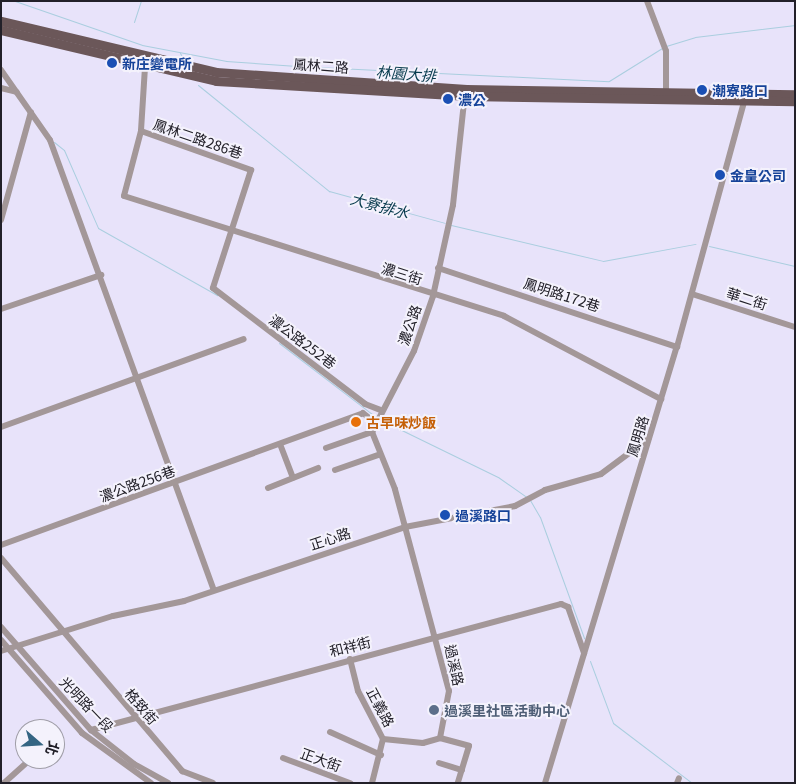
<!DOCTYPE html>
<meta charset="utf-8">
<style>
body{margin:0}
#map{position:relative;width:796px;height:784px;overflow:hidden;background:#e8e3fa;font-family:Georgia,"Noto Sans TC",serif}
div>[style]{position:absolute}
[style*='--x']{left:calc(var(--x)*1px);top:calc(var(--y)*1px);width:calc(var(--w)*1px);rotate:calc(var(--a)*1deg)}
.stream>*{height:1px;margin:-0.5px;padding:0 0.5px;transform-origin:0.5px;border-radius:0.5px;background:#aacedf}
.minor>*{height:6px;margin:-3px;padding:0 3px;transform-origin:3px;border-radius:3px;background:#a39798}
.major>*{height:9px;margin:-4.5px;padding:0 4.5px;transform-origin:4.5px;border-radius:4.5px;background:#6b5759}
.dots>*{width:14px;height:14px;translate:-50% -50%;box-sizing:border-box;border:2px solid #f4f2fc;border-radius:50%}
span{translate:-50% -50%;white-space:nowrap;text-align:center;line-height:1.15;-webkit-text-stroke:4px #f4f2fc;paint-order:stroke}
.transit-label{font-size:14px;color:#164399;font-weight:700}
.left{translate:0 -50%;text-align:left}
.street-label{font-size:14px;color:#222029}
.food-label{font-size:14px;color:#c56008;font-weight:700}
.service-label{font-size:14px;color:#4e5e75;font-weight:700}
.water-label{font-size:15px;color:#083b4e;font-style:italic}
.frame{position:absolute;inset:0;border:2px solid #222029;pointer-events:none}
.north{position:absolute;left:15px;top:719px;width:50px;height:50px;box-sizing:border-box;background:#f4f2fc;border:1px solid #a09ea8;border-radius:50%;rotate:109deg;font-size:14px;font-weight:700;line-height:20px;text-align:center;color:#222029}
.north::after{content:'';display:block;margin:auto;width:18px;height:22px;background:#346583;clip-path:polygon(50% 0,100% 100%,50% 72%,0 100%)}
</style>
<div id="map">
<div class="stream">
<i style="--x:15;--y:1;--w:134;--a:19.1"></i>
<i style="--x:142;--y:45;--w:86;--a:10.8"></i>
<i style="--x:226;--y:61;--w:71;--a:4"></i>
<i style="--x:297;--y:66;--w:312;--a:2.8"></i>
<i style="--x:609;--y:81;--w:62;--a:-31.9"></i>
<i style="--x:134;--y:22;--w:22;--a:-72"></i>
<i style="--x:666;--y:46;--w:30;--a:-17"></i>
<i style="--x:695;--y:37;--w:101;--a:-6.8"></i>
<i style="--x:180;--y:53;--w:8;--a:60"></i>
<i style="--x:198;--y:85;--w:169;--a:39"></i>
<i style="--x:329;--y:191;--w:120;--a:15.4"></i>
<i style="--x:54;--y:142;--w:13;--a:39"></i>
<i style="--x:64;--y:150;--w:85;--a:66.4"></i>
<i style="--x:98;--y:228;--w:137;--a:29.4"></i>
<i style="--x:451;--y:225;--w:156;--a:13.3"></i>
<i style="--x:603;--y:261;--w:94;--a:-10.5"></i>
<i style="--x:709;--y:246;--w:88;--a:13.1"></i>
<i style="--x:279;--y:343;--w:123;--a:37.4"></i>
<i style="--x:381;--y:420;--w:130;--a:26"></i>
<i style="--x:498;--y:477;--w:35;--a:35"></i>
<i style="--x:530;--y:500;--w:20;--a:60"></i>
<i style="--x:540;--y:517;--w:129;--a:70"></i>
<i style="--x:590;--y:661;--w:66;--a:69.6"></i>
<i style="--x:613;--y:723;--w:99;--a:37.2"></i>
</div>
<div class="minor">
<i style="--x:647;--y:1;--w:53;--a:69.2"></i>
<i style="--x:666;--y:51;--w:44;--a:90"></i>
<i style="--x:145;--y:67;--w:64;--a:93.6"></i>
<i style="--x:141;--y:131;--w:117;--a:19.5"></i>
<i style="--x:251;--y:170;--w:124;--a:107.9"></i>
<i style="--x:213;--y:288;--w:191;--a:37.3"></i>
<i style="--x:365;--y:404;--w:17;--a:21"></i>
<i style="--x:1;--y:70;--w:85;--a:55"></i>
<i style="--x:50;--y:140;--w:478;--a:70"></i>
<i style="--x:1;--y:88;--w:16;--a:14"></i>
<i style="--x:141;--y:131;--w:67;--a:104.7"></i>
<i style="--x:124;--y:196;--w:398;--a:17.5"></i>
<i style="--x:504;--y:316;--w:178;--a:27.9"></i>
<i style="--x:1;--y:220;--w:112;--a:-74.5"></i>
<i style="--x:438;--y:268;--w:252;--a:18.3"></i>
<i style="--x:692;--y:294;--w:108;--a:17.8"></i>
<i style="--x:1;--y:309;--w:106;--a:-18.8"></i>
<i style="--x:1;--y:427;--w:258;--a:-19.9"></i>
<i style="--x:280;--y:444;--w:36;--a:69"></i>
<i style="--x:326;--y:448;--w:49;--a:-19.2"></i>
<i style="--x:335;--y:470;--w:46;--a:-19.2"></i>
<i style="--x:268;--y:488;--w:54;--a:-21.8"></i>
<i style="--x:1;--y:545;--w:385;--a:-20"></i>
<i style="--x:363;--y:413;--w:14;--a:39"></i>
<i style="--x:1;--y:558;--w:280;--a:49.6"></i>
<i style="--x:182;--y:771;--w:33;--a:21"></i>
<i style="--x:1;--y:627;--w:137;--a:48.9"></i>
<i style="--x:91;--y:730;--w:55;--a:38.3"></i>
<i style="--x:134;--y:764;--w:39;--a:29"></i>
<i style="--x:1;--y:640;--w:123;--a:48.9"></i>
<i style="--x:82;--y:733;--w:85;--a:35.9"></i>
<i style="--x:1;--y:651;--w:117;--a:-17.4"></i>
<i style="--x:113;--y:616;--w:73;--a:-11.9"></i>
<i style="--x:184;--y:601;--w:233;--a:-18.5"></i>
<i style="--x:405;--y:527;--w:112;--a:-10.8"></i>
<i style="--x:515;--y:506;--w:34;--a:-28"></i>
<i style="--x:545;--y:490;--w:58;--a:-15.9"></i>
<i style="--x:601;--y:474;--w:59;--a:-36.7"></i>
<i style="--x:350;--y:659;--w:33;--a:76"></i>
<i style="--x:358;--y:691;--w:54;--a:62.5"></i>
<i style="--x:91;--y:730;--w:487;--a:-15"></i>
<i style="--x:561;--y:604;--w:8;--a:23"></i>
<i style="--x:568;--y:607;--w:49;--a:70.8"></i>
<i style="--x:330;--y:732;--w:56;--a:24.3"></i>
<i style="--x:440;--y:738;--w:30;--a:15"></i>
<i style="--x:469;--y:746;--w:39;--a:107"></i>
<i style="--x:283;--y:758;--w:72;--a:20.5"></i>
<i style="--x:439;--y:763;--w:24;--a:17"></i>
<i style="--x:4;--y:783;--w:36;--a:-42"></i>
<i style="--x:372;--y:783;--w:45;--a:-76"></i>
<i style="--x:383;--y:739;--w:40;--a:5.7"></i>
<i style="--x:423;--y:743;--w:18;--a:-16"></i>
<i style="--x:440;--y:738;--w:48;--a:-79.2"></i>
<i style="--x:449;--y:691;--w:209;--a:-105"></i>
<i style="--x:395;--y:489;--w:61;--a:-112"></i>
<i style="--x:372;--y:432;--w:91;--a:-62.6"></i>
<i style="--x:414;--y:351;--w:58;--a:-70.9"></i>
<i style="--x:433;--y:296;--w:93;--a:-77.6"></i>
<i style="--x:453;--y:205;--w:113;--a:-83.9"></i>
<i style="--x:545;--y:783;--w:456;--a:-73.2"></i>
<i style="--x:677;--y:347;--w:258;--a:-74.7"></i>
<i style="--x:677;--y:783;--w:5;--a:-68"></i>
</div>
<div class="major">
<i style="--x:1;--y:21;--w:221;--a:13.3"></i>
<i style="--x:216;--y:72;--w:251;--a:3.9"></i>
<i style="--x:466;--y:89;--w:329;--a:0.9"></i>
<i style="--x:1;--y:30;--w:221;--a:13.3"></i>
<i style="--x:216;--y:81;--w:249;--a:3.4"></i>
<i style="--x:465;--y:96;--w:330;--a:0.9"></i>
</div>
<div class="dots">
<i style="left:112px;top:63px;background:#1a4fb4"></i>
<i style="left:702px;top:90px;background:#1a4fb4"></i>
<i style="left:448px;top:99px;background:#1a4fb4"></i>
<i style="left:720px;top:175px;background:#1a4fb4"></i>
<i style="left:356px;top:422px;background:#e8710a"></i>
<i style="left:445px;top:515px;background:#1a4fb4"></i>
<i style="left:434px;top:710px;background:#5c6f8a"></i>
</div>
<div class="transit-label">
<span class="left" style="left:122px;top:63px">新庄變電所</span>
<span class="left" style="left:712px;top:90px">潮寮路口</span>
<span class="left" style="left:458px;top:99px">濃公</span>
<span class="left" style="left:730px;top:175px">金皇公司</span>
<span class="left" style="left:455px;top:515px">過溪路口</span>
</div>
<div class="street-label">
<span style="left:321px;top:65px;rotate:4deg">鳳林二路</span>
<span style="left:198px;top:138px;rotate:19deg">鳳林二路286巷</span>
<span style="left:402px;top:273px;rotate:17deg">濃三街</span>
<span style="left:562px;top:294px;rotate:18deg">鳳明路172巷</span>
<span style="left:747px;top:298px;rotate:18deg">華二街</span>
<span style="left:409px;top:325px;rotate:-71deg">濃公路</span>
<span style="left:303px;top:341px;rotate:37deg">濃公路252巷</span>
<span style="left:637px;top:436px;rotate:-73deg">鳳明路</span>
<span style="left:137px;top:483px;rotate:-20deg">濃公路256巷</span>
<span style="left:330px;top:538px;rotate:-18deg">正心路</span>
<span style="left:350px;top:646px;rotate:-14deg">和祥街</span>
<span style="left:455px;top:665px;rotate:78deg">過溪路</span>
<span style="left:87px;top:704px;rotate:46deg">光明路一段</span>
<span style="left:142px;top:706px;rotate:49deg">格致街</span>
<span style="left:381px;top:707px;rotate:62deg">正義路</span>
<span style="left:321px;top:759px;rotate:20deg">正大街</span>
</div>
<div class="food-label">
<span class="left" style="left:366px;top:422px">古早味炒飯</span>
</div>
<div class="service-label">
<span class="left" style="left:444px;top:710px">過溪里社區活動中心</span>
</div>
<div class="water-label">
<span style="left:406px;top:73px;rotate:4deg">林園大排</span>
<span style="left:380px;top:205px;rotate:15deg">大寮排水</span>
</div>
<div class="frame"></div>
<div class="north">北</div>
</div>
